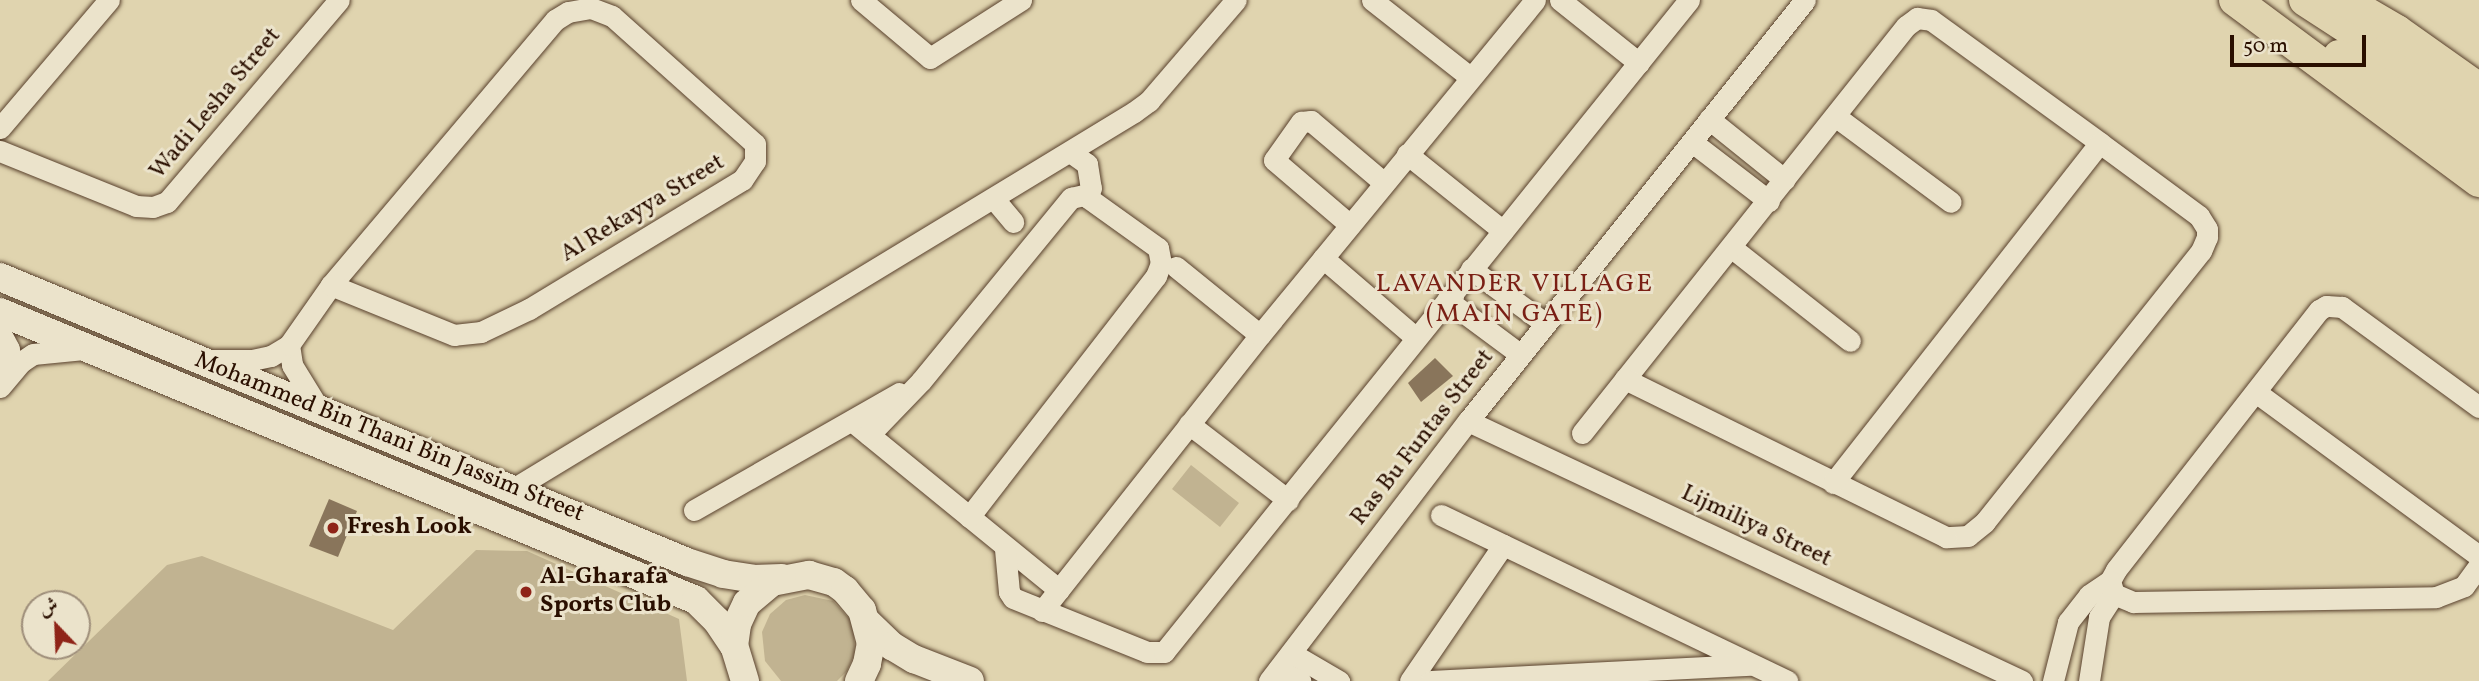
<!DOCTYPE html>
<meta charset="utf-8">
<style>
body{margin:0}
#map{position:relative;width:2479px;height:681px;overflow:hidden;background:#e0d4af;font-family:Vollkorn,Amiri,serif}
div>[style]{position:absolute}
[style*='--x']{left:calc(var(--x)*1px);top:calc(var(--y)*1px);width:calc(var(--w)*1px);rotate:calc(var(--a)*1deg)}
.green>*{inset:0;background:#c1b391}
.building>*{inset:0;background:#89755b}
.roads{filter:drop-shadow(0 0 2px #58402c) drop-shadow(0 0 2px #58402c)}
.street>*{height:21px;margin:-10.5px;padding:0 10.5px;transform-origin:10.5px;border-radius:10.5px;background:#ebe3cb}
.secondary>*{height:28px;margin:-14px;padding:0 14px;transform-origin:14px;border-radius:14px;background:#ebe3cb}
.primary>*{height:32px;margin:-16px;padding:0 16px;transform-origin:16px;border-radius:16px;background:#e0d4af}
.dots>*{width:19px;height:19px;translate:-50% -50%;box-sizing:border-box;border:4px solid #ebe3cb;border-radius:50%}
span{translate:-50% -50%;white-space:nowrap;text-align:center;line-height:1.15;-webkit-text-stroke:6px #ebe3cb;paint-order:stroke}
.street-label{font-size:24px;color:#2a0f00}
.poi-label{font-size:24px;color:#2a0f00;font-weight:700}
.left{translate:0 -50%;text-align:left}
.neighbourhood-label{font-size:26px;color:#7a1f14;letter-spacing:2px}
.north{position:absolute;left:21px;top:590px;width:70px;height:70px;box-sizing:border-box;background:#ebe3cb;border:2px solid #9e8e7a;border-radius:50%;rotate:337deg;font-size:19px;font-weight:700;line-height:28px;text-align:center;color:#2a0f00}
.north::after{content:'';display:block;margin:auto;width:24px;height:32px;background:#8f2418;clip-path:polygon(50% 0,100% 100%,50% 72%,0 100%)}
.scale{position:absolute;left:2230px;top:35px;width:136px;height:32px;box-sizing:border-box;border:4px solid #2a0f00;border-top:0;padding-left:9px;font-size:21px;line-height:24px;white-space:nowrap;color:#2a0f00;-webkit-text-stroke:5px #ebe3cb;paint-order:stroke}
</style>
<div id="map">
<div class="green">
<i style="clip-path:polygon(1191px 465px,1239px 503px,1220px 527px,1172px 489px)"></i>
<i style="clip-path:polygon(476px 550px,527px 551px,679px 619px,687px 681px,48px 681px,167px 565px,202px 556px,393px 630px)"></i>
<i style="clip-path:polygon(805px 595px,833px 601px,853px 623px,855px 653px,847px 671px,837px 681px,781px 681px,765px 661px,762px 632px,770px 614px,786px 600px)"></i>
</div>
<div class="building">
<i style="clip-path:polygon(1435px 358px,1453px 376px,1421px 402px,1408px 383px)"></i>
<i style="clip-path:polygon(329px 499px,357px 511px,338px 557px,309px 546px)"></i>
</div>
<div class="roads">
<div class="street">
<i style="--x:861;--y:0;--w:90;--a:40"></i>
<i style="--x:930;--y:58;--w:108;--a:-32.5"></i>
<i style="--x:1372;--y:0;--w:125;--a:38.2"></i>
<i style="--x:1560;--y:0;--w:101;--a:38.6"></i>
<i style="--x:1835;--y:116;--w:144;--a:36.6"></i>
<i style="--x:1709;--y:119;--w:97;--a:38.8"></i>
<i style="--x:0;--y:128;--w:168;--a:-49.6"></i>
<i style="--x:1692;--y:142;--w:97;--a:37.5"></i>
<i style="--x:0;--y:151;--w:147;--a:22"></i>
<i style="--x:136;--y:206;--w:17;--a:3"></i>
<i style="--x:153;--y:207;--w:15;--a:-20"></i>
<i style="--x:167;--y:202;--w:265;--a:-49.6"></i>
<i style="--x:1070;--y:152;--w:21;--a:35"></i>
<i style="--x:1087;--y:164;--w:24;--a:81"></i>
<i style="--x:1091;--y:188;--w:10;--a:114"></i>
<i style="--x:1407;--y:154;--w:123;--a:38.7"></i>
<i style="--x:994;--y:199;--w:30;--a:50"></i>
<i style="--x:1350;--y:225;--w:100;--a:-139.5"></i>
<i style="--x:1274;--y:160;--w:47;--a:-54.6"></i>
<i style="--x:1301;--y:122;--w:10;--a:-6"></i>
<i style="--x:1311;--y:121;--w:96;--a:40.3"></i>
<i style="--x:1732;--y:248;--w:150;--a:38.2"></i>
<i style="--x:1323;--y:258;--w:121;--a:40.7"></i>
<i style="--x:1176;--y:267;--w:108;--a:39"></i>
<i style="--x:1471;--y:269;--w:93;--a:36.3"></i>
<i style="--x:1447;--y:300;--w:92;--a:36.6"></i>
<i style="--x:0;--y:332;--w:19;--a:62"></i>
<i style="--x:9;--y:349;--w:25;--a:90"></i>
<i style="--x:289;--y:345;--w:20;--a:81"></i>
<i style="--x:292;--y:365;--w:52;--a:58.5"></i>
<i style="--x:213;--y:360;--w:39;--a:0"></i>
<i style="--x:252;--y:360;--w:19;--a:-12"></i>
<i style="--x:271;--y:356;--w:21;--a:-31"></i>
<i style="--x:289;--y:345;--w:73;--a:-55"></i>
<i style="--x:331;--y:285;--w:347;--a:-49.8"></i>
<i style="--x:555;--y:20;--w:15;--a:-32"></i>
<i style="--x:568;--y:12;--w:23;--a:-10"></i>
<i style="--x:591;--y:8;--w:22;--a:21"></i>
<i style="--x:612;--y:16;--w:192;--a:41.8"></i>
<i style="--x:755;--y:144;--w:17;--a:90"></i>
<i style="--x:755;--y:161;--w:23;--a:124"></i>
<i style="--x:742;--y:180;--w:249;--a:148.8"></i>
<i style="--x:529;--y:309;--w:53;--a:154.4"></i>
<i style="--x:481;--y:332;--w:27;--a:174"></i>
<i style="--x:454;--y:335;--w:133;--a:-157.9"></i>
<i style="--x:0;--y:387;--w:33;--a:-50"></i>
<i style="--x:21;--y:362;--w:14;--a:-34"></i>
<i style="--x:33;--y:354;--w:51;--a:-5.6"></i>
<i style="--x:2257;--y:393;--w:275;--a:36.3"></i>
<i style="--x:2479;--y:407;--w:170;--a:-143.9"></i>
<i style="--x:2342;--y:307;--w:16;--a:-176"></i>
<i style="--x:2326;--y:306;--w:8;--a:150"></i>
<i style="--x:2319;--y:310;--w:330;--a:128"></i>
<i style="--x:2116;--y:570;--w:13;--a:119"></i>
<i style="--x:2110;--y:581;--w:14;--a:73"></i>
<i style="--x:2114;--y:594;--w:21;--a:23"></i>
<i style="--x:2133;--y:602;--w:303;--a:-0.9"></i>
<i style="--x:2436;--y:597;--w:30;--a:-21"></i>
<i style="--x:2464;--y:586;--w:26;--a:-54"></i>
<i style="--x:852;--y:421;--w:267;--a:39.2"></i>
<i style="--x:1468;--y:421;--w:612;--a:25.14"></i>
<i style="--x:1189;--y:424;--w:125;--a:37.5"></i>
<i style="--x:1582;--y:433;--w:520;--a:-51.48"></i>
<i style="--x:1906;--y:26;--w:14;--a:-36"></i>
<i style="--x:1917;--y:18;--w:14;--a:8"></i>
<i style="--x:1931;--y:20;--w:209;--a:36"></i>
<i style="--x:2100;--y:143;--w:123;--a:36.4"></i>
<i style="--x:2199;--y:216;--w:15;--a:58"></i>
<i style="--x:2207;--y:229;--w:8;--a:90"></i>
<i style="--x:2207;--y:237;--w:15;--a:113"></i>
<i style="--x:2201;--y:251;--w:347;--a:128.6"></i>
<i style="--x:1985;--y:522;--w:22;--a:141"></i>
<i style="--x:1968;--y:536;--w:22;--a:177"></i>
<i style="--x:1946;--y:537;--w:358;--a:-153.8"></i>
<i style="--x:869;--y:435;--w:75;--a:-46.1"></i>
<i style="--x:921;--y:381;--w:237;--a:-50.7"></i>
<i style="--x:1071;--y:198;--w:13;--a:-13"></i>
<i style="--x:1084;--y:195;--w:91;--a:35.6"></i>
<i style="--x:1158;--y:248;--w:15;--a:79"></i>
<i style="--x:1161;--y:263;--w:14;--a:111"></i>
<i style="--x:1156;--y:276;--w:305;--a:127.8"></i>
<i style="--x:1833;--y:483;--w:432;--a:-51.9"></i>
<i style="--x:513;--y:489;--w:726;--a:-31.26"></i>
<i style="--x:1134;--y:112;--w:19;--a:-36"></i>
<i style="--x:1149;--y:101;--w:133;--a:-49.3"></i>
<i style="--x:694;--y:510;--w:236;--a:-29.7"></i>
<i style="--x:1441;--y:515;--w:384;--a:25.6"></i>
<i style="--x:1005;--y:549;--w:43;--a:84.7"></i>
<i style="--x:1009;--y:592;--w:7;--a:56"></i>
<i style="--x:1013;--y:598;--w:144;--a:21.9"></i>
<i style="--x:1147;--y:652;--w:17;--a:0"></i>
<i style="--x:1164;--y:652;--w:837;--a:-51.16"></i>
<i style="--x:1042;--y:611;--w:352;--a:-51.7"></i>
<i style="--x:1260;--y:335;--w:433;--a:-50.6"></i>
<i style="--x:1291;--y:653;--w:56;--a:30.3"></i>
<i style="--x:1278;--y:670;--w:25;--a:26"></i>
<i style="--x:1269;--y:681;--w:327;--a:-52.6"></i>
<i style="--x:1468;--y:421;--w:539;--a:-51.32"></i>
<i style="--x:1410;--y:681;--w:165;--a:-55.6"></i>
<i style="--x:1431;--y:681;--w:319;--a:-2.9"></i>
<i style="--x:2053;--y:681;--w:61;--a:-75.7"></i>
<i style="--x:2068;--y:622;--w:34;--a:-52"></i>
<i style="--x:2089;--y:595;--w:25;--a:-34"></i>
<i style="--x:2089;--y:681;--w:65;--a:-81.1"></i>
<i style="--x:2099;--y:617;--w:27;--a:-57"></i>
</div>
<div class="secondary">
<i style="--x:0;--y:277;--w:744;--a:22.53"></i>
<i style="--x:687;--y:562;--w:38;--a:18"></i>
<i style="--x:723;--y:574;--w:30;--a:9"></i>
<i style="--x:753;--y:579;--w:29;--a:-2"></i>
<i style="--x:0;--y:312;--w:753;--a:22.48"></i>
<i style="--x:696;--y:600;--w:30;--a:45"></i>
<i style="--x:717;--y:621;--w:30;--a:56"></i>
<i style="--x:867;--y:622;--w:35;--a:44"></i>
<i style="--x:892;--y:646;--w:26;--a:31"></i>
<i style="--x:914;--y:659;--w:60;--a:21.4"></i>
<i style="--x:745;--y:681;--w:37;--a:-107"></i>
<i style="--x:734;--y:646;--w:22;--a:-82"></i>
<i style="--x:737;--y:624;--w:23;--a:-65"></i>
<i style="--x:747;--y:603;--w:33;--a:-40"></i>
<i style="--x:772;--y:582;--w:38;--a:-11"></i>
<i style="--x:809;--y:575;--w:26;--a:16"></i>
<i style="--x:834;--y:582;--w:14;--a:36"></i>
<i style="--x:845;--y:590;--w:26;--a:50"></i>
<i style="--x:862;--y:610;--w:34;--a:75"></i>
<i style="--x:871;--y:643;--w:21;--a:101"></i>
<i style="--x:867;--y:664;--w:19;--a:115"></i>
</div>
<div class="primary">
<i style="--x:2235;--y:0;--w:304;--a:36.6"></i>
<i style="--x:2305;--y:0;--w:95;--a:33"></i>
<i style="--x:2385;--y:52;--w:115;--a:35.1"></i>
<i style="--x:2344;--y:0;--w:61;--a:30.3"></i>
<i style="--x:2397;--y:31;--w:100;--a:35.3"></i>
<i style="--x:2339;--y:56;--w:170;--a:34.7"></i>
</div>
</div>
<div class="dots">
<i style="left:333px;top:528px;background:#8f2418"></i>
<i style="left:526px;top:592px;background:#8f2418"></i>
</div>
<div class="street-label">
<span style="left:216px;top:104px;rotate:-50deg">Wadi Lesha Street</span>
<span style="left:643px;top:209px;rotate:-31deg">Al Rekayya Street</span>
<span style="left:389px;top:438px;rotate:22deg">Mohammed Bin Thani Bin Jassim Street</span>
<span style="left:1423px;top:438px;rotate:-52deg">Ras Bu Funtas Street</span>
<span style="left:1756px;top:527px;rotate:25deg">Lijmiliya Street</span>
</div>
<div class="poi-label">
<span class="left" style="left:347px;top:528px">Fresh Look</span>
<span class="left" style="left:540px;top:592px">Al-Gharafa<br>Sports Club</span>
</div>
<div class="neighbourhood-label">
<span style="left:1515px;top:300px">LAVANDER VILLAGE<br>(MAIN GATE)</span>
</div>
<div class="north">ش</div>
<div class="scale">50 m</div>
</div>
